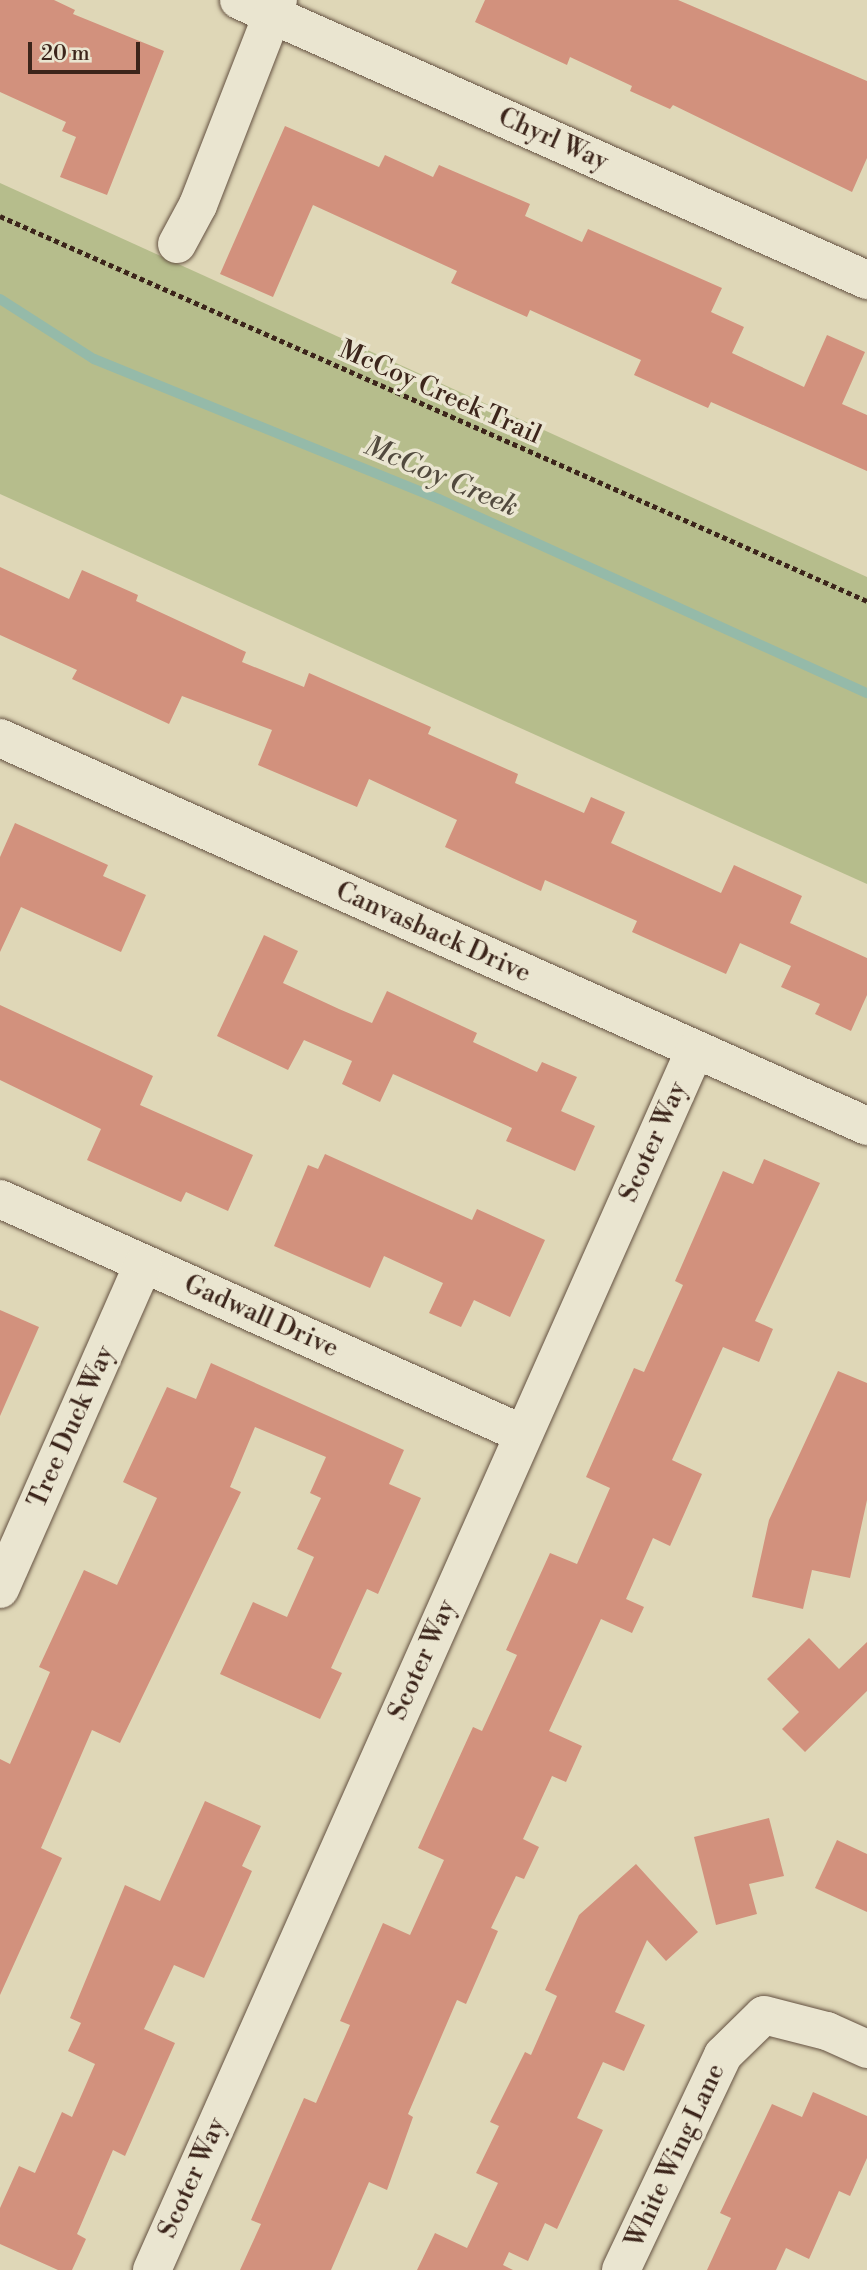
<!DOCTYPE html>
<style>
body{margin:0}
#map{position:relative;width:867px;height:2270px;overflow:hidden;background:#dfd7b7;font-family:"Libre Bodoni",serif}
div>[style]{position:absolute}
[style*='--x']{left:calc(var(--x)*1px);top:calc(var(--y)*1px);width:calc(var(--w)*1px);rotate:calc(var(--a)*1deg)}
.green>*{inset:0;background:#b6bd8c}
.stream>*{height:10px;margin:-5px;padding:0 5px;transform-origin:5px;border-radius:5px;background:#95baa9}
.building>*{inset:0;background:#d2917d}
.path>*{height:4.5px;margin-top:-2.25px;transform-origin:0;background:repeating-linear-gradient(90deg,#3c251b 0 5px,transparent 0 8.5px)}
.roads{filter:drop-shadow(0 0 2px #655242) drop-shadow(0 0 2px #655242)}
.minor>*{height:38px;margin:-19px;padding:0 19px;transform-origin:19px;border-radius:19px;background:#eae5d0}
span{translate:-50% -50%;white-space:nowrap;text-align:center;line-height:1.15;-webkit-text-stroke:7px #eae5d0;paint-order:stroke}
.street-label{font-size:26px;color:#3c251b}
.water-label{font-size:28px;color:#524a3e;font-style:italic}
.scale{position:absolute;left:28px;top:42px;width:112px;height:32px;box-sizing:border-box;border:4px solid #3c251b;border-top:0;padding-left:9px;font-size:21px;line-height:24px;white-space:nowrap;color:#3c251b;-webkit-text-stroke:5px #eae5d0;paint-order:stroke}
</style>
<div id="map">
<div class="green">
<i style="clip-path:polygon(0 183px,867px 577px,867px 884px,0 494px)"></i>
</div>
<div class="stream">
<i style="--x:0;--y:299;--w:112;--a:32.6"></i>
<i style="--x:94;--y:359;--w:372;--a:22.1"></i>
<i style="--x:439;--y:499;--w:470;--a:24.4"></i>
</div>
<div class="building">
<i style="clip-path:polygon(0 0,54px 0,75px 10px,73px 14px,164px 51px,107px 195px,60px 177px,76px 137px,62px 131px,66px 122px,0 92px)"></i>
<i style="clip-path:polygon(485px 0,678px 0,867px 81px,867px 158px,852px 192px,673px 105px,670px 109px,630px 91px,632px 86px,570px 57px,567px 65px,475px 22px)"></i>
<i style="clip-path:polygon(285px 126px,379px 167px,385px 155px,433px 177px,439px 165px,530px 204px,525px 216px,582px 242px,588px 229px,722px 288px,711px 312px,744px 327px,732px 353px,804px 387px,827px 335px,865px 352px,842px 404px,867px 415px,867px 471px,711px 402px,708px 408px,634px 375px,641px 360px,530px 310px,527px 317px,451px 283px,457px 271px,313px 205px,273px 297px,220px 274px)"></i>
<i style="clip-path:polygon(0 567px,69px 599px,82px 570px,138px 595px,136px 601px,246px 652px,242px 662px,304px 687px,309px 673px,431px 727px,428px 734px,518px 774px,515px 783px,584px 813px,591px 797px,625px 812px,611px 843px,721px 893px,734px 865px,802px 896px,790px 923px,867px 958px,867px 995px,851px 1031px,815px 1014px,820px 1004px,781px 987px,791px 966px,740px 943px,726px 974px,632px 932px,637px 921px,545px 880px,541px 891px,445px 847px,457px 820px,369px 779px,357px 807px,258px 765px,272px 730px,182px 696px,169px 724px,72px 679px,77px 670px,0 635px)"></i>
<i style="clip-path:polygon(15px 823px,108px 865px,103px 876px,146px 895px,121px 952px,21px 907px,0 952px,0 857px)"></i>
<i style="clip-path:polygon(264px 935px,298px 951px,283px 983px,339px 1009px,372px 1023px,387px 991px,477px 1033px,473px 1042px,537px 1072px,542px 1062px,577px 1077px,561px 1111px,595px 1126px,575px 1171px,506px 1141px,512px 1128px,393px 1074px,380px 1102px,342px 1084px,352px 1061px,304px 1040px,288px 1070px,217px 1036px)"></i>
<i style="clip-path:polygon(0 1005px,153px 1076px,140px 1105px,253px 1155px,228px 1211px,186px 1192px,181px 1202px,87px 1160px,101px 1129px,0 1080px)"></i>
<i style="clip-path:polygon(325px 1154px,472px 1220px,477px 1209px,545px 1240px,510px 1317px,474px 1300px,461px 1327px,429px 1313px,443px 1283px,384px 1256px,370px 1288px,274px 1246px,308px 1165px,318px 1169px)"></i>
<i style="clip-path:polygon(764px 1159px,820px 1183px,755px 1321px,773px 1329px,759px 1362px,723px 1347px,672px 1460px,702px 1474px,670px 1546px,653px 1538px,626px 1599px,644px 1607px,632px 1633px,601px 1619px,549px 1731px,582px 1746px,566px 1782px,552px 1776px,523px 1839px,539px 1847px,524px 1879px,516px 1876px,491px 1928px,498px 1931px,466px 2004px,457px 2000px,408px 2114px,413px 2117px,387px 2190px,369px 2182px,331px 2270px,240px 2270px,261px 2224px,251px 2220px,304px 2098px,316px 2103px,350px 2025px,340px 2021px,383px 1923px,410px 1935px,444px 1860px,418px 1848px,473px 1727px,482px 1731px,517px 1655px,506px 1650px,550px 1553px,577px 1564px,610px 1488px,586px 1477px,634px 1368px,644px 1372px,683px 1285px,675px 1281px,723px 1171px,753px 1184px)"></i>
<i style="clip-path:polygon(0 1310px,39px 1327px,0 1416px)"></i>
<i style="clip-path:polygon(211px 1363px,404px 1450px,389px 1484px,421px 1498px,378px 1594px,367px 1589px,331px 1668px,342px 1673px,320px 1719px,220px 1674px,253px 1602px,287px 1617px,314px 1557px,297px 1549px,321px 1498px,310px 1493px,326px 1457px,255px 1427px,230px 1487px,241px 1492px,120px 1743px,92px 1730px,41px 1848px,62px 1858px,0 1995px,0 1759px,10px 1764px,50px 1672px,39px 1667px,84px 1570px,117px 1585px,157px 1498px,123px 1482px,167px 1387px,196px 1399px)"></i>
<i style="clip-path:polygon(838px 1371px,867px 1383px,867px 1500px,850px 1578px,812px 1570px,803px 1609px,752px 1597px,769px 1520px)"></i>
<i style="clip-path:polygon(809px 1638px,839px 1669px,867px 1642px,867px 1691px,805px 1752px,782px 1729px,799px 1712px,767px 1679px)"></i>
<i style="clip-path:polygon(205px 1801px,261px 1826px,242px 1866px,252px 1871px,204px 1978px,174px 1965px,144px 2029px,175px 2043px,125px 2156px,113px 2150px,77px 2234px,86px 2239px,72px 2270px,58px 2270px,0 2244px,0 2208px,19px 2166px,35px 2173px,62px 2112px,72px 2117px,95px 2064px,68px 2051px,81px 2023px,70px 2018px,125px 1885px,160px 1901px)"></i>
<i style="clip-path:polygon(769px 1818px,784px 1876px,749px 1884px,757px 1914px,716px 1925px,694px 1837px)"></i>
<i style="clip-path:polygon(837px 1840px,867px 1854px,867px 1912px,815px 1888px)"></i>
<i style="clip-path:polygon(636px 1864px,698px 1932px,666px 1961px,647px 1940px,615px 2012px,645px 2025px,624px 2071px,603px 2062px,577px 2118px,603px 2130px,557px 2229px,545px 2223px,528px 2261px,509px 2252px,503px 2265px,513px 2270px,417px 2270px,435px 2233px,467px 2248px,498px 2183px,476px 2173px,499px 2126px,490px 2122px,525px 2052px,531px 2055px,557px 1996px,545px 1990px,579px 1915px)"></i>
<i style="clip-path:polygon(813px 2092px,867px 2116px,867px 2158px,850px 2196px,839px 2191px,809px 2259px,786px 2248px,776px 2270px,707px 2270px,731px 2218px,720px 2213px,772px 2104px,802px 2117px)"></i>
</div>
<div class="path">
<i style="--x:0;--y:216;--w:949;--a:23.94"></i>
</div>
<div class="roads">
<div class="minor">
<i style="--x:239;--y:0;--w:688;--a:24.03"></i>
<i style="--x:177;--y:244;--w:44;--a:-61.7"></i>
<i style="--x:198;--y:205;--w:220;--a:-68.7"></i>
<i style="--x:0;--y:738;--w:950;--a:24.11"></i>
<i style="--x:0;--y:1199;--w:573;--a:24.2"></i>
<i style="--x:0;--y:1589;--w:354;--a:-66.2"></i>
<i style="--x:152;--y:2270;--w:1335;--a:-66.01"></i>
<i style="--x:621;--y:2270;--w:238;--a:-64.6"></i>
<i style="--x:723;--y:2055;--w:57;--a:-44.3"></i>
<i style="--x:764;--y:2015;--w:65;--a:14.3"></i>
<i style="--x:827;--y:2031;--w:44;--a:24.2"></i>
</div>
</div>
<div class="street-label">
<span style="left:553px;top:140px;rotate:24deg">Chyrl Way</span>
<span style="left:440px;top:393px;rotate:24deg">McCoy Creek Trail</span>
<span style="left:433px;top:933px;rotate:24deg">Canvasback Drive</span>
<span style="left:654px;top:1142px;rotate:-66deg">Scoter Way</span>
<span style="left:261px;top:1317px;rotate:24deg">Gadwall Drive</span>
<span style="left:72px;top:1427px;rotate:-66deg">Tree Duck Way</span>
<span style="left:423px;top:1660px;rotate:-66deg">Scoter Way</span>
<span style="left:676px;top:2156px;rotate:-65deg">White Wing Lane</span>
<span style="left:193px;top:2178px;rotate:-66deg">Scoter Way</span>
</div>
<div class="water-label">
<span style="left:441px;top:477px;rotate:23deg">McCoy Creek</span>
</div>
<div class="scale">20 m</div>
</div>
